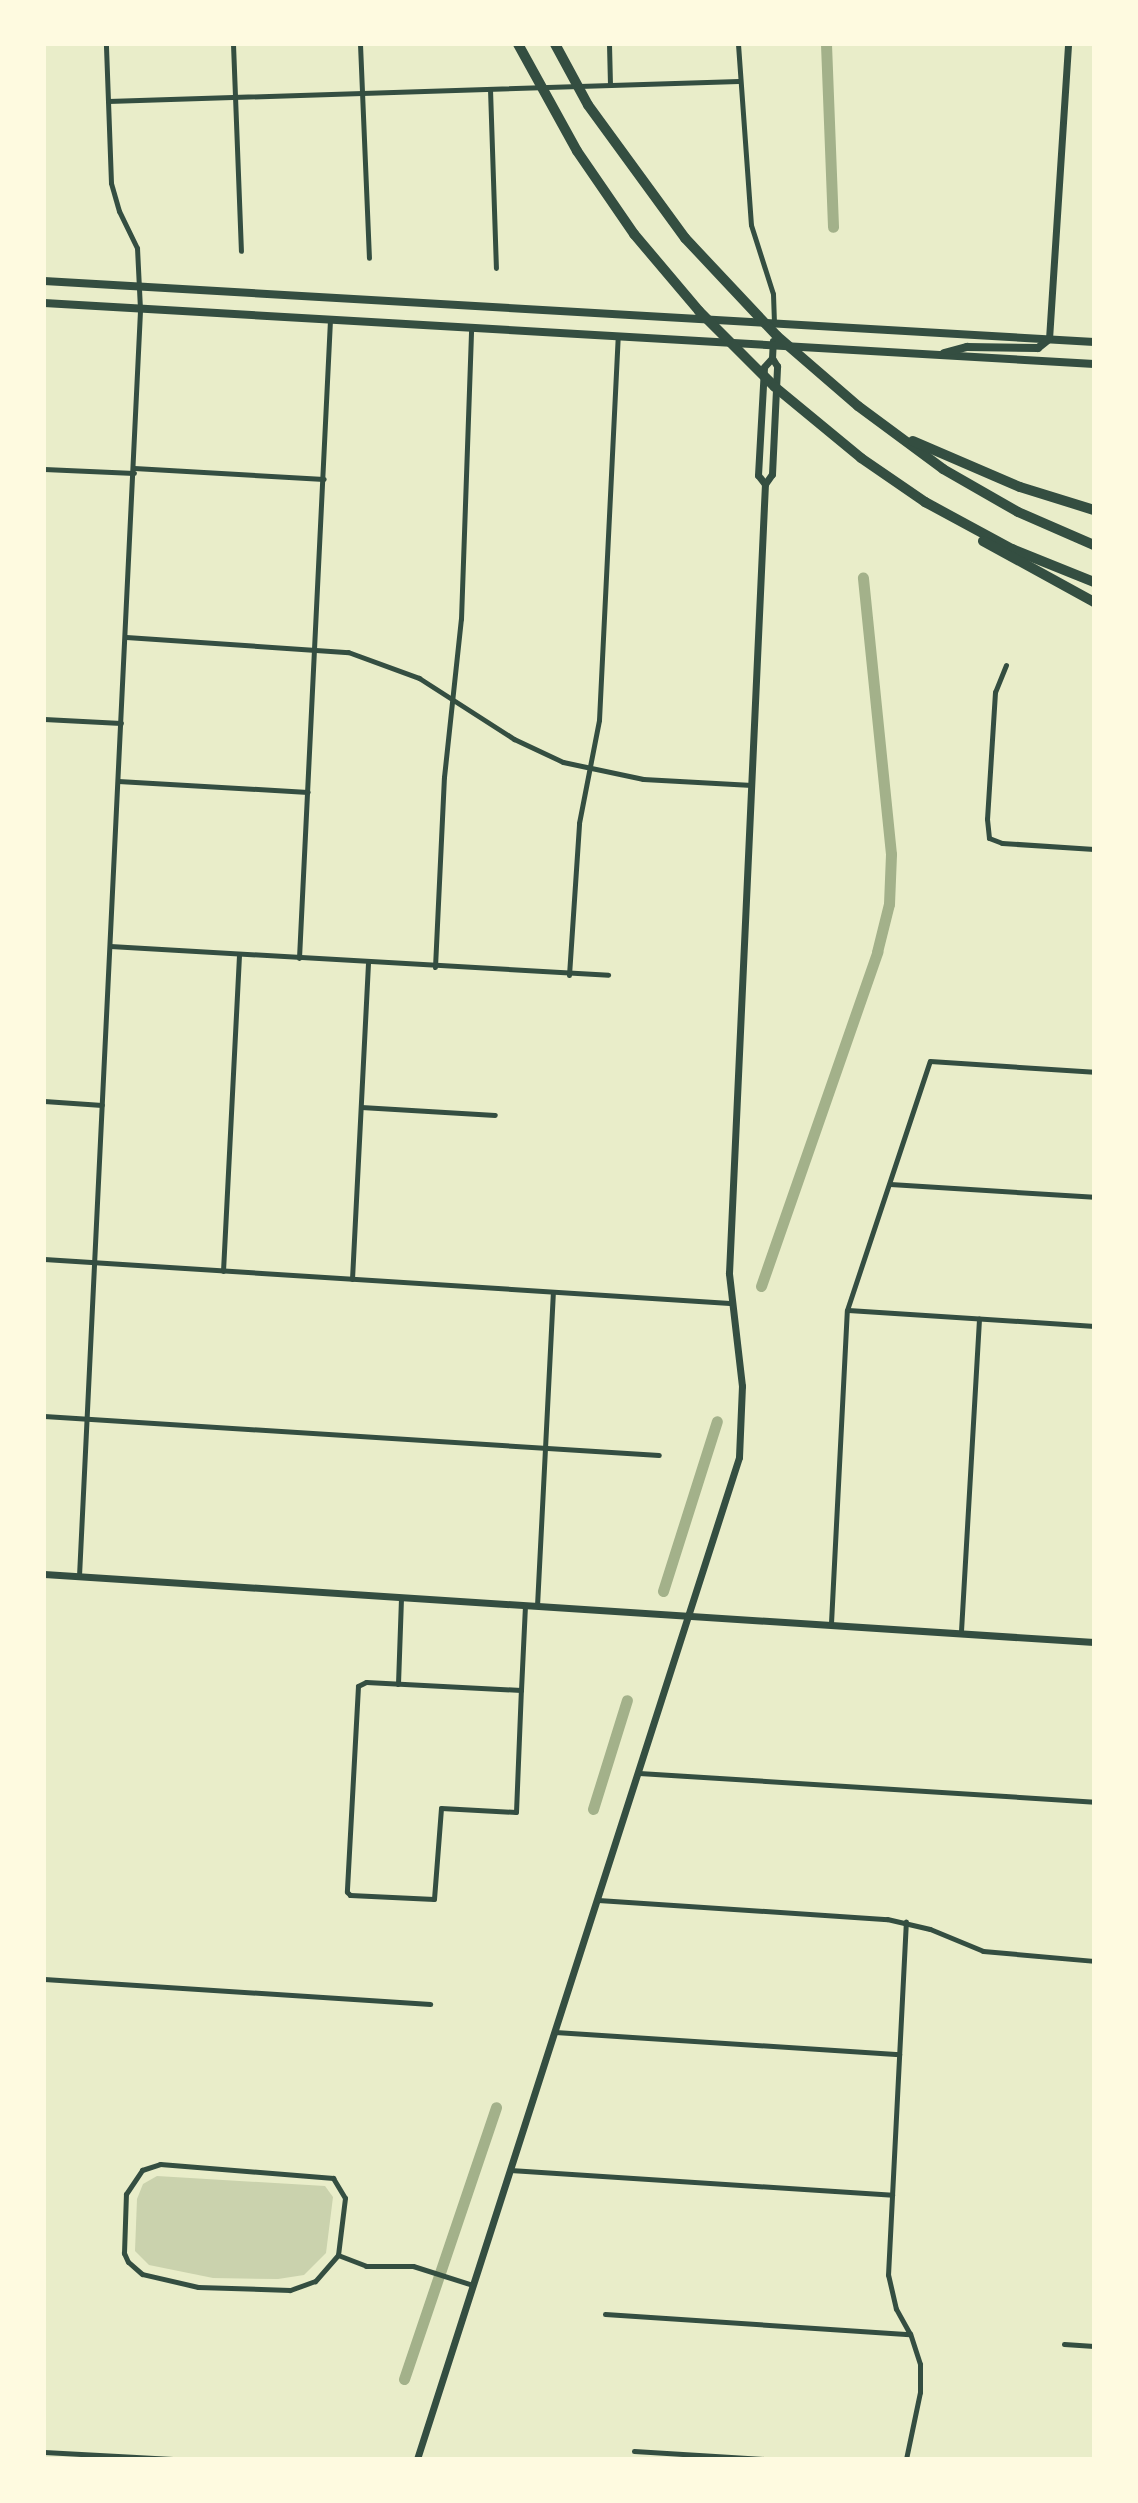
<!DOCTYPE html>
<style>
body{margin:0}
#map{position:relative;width:1138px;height:2503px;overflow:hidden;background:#e9edc9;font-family:"PT Sans",sans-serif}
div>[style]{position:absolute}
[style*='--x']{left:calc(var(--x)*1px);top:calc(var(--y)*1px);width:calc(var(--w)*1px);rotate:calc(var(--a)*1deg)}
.green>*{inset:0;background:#cad2ad}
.canal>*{height:11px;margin:-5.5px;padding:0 5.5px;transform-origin:5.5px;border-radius:5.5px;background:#a3b18a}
.minor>*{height:5px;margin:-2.5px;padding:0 2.5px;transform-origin:2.5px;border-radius:2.5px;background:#344e41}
.tertiary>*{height:7px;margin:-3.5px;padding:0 3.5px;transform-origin:3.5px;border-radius:3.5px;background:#344e41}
.secondary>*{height:8px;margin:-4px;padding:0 4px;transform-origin:4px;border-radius:4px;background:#344e41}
.motorway>*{height:10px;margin:-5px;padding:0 5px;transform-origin:5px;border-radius:5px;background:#344e41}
span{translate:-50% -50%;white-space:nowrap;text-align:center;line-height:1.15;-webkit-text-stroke:6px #fefae0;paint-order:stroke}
.frame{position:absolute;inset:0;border:46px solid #fefae0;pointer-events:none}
</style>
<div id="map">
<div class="green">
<i style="clip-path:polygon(157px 2176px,325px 2186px,333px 2197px,326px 2253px,304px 2275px,278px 2279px,213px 2278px,149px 2265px,135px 2251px,137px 2199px,143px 2184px)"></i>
</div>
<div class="canal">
<i style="--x:826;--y:44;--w:183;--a:87.8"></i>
<i style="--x:761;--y:1286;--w:354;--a:-70.8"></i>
<i style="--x:877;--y:952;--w:49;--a:-76"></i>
<i style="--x:889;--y:904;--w:50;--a:-87.7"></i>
<i style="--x:891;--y:854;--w:278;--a:-95.8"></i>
<i style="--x:663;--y:1591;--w:178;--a:-72.4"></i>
<i style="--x:593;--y:1809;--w:114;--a:-72.7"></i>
<i style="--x:404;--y:2379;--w:287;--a:-71.3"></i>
</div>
<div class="minor">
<i style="--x:233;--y:44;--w:207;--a:87.8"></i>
<i style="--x:360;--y:44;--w:214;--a:87.6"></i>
<i style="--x:609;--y:44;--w:41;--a:88.6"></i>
<i style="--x:738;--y:44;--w:181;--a:85.9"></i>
<i style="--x:751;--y:225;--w:72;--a:72.3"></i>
<i style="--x:773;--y:294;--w:29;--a:88"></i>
<i style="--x:490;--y:89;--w:179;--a:88.1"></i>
<i style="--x:108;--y:101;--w:631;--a:-1.82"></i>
<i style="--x:134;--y:468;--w:190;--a:3.3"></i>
<i style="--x:44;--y:469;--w:90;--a:2.5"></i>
<i style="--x:126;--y:637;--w:223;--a:3.9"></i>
<i style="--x:348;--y:652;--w:76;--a:20.1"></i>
<i style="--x:419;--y:678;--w:113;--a:32.7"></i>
<i style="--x:514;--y:739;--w:54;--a:25.1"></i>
<i style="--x:563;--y:762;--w:82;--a:12"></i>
<i style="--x:643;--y:779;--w:109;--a:3.2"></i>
<i style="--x:1006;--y:665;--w:29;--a:112"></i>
<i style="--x:995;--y:692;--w:127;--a:93.6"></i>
<i style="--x:987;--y:819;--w:19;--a:84"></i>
<i style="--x:989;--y:838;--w:14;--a:21"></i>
<i style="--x:1002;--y:843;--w:92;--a:3.7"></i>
<i style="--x:44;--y:719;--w:77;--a:3"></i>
<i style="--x:118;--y:781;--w:190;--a:3.3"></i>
<i style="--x:110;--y:946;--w:499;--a:3.3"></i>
<i style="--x:299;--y:958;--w:639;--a:-87.22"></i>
<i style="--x:435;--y:967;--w:190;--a:-87.3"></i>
<i style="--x:444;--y:777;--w:159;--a:-83.9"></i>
<i style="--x:461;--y:619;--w:290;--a:-88"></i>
<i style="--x:569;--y:975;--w:152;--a:-86.2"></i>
<i style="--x:579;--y:823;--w:105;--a:-79"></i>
<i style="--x:599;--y:720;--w:383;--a:-87.2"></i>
<i style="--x:44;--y:1101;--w:58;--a:3.9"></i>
<i style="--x:361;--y:1107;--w:134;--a:3.4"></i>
<i style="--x:890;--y:1184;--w:204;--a:3.6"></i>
<i style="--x:44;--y:1259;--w:687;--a:3.67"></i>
<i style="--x:223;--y:1271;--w:317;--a:-87.1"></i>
<i style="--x:352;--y:1279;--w:316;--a:-87.1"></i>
<i style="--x:848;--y:1310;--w:247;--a:3.7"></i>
<i style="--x:44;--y:1416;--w:616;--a:3.63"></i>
<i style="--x:79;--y:1576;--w:1268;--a:-87.24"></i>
<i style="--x:140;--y:309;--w:61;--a:-92.8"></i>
<i style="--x:137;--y:248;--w:41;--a:-115.9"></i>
<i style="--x:119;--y:211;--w:29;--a:-106"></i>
<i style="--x:111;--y:183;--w:139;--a:-92.1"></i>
<i style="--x:537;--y:1606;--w:314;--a:-87.1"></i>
<i style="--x:831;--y:1623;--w:313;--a:-87.1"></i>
<i style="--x:847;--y:1310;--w:262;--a:-71.6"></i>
<i style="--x:930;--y:1061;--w:164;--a:3.8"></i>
<i style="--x:961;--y:1631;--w:313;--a:-86.7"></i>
<i style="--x:398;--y:1684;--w:87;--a:-88"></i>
<i style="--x:521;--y:1690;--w:155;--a:-177"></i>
<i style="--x:366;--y:1682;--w:9;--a:153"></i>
<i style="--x:358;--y:1686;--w:206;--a:93.1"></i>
<i style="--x:347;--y:1892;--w:4;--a:45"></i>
<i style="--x:350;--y:1895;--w:84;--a:2.7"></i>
<i style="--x:434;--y:1899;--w:91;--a:-85.6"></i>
<i style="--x:441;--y:1808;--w:75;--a:3.1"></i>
<i style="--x:516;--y:1812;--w:122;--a:-87.7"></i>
<i style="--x:521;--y:1690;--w:84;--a:-87.3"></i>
<i style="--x:639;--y:1773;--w:456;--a:3.6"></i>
<i style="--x:598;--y:1900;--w:290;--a:3.8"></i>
<i style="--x:887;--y:1919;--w:44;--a:13.1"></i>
<i style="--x:930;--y:1929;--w:57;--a:22.5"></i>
<i style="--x:983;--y:1951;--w:111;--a:5.1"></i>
<i style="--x:44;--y:1979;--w:387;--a:3.7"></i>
<i style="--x:555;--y:2032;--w:345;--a:3.7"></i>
<i style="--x:160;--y:2164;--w:174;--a:4.6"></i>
<i style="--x:333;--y:2178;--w:23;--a:59"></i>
<i style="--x:345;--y:2198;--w:57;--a:97"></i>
<i style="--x:338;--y:2255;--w:35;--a:131"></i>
<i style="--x:315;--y:2281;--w:27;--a:160"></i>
<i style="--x:290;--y:2290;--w:92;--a:-178.1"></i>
<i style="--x:198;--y:2287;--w:57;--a:-166.9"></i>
<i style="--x:142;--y:2274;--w:18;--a:-139"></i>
<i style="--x:128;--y:2262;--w:10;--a:-114"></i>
<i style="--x:124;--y:2253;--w:59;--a:-88.1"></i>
<i style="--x:126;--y:2194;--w:29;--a:-56"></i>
<i style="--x:142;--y:2170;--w:19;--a:-18"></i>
<i style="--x:510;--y:2170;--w:383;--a:3.7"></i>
<i style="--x:338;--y:2255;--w:30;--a:21"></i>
<i style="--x:366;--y:2266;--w:47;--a:0"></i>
<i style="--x:413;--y:2266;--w:63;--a:17.6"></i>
<i style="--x:605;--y:2314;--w:305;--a:3.8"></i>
<i style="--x:1064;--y:2344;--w:30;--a:4"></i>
<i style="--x:634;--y:2451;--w:130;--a:3.5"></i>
<i style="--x:44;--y:2452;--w:129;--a:3.1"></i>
<i style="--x:906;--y:2459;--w:68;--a:-78.2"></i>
<i style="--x:920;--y:2392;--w:28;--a:-90"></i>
<i style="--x:920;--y:2364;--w:32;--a:-108"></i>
<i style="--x:910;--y:2334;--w:29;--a:-119"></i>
<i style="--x:896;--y:2309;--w:35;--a:-103"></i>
<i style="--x:888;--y:2275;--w:354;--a:-87.1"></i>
</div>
<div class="tertiary">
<i style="--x:1049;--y:339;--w:296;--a:-86.3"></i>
<i style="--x:765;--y:484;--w:11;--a:-128"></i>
<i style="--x:758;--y:475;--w:108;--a:-86.8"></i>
<i style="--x:764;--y:367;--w:12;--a:-48"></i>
<i style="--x:44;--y:1574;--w:1052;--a:3.71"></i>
<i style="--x:417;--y:2459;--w:1052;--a:-72.18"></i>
<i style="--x:739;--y:1457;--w:71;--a:-87.6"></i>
<i style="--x:742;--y:1386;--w:114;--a:-96.6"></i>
<i style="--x:729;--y:1273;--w:790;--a:-87.39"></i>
<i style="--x:765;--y:484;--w:12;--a:-55"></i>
<i style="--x:772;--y:474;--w:108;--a:-87.3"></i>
<i style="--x:777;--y:366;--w:9;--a:-122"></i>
<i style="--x:772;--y:358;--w:17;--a:-87"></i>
</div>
<div class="secondary">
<i style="--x:44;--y:281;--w:1052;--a:3.32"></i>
<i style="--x:44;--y:303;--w:1052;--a:3.32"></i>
<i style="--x:944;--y:353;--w:24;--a:-15"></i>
<i style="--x:967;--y:347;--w:71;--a:0.8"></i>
<i style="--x:1038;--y:348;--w:14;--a:-39"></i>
</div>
<div class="motorway">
<i style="--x:518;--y:44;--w:122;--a:61.1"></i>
<i style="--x:577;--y:151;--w:101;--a:55.5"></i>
<i style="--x:634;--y:234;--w:101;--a:49.8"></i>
<i style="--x:699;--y:311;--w:107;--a:45"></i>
<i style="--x:775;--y:387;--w:112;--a:39.5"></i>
<i style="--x:861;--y:458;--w:78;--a:34.5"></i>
<i style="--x:925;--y:502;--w:99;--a:28.4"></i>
<i style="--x:1012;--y:549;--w:88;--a:21.9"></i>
<i style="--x:555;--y:44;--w:69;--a:61.6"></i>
<i style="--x:588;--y:105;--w:165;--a:53.9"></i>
<i style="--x:685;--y:238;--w:134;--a:46.8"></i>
<i style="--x:777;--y:336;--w:107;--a:40.8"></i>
<i style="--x:858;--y:406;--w:106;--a:36.5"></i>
<i style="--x:943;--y:469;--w:86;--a:29.8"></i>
<i style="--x:1018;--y:512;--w:83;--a:23.5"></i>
<i style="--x:913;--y:441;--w:116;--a:23.3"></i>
<i style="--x:1020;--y:487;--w:77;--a:17.3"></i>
<i style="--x:983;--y:541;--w:127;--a:28.8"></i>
</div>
<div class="frame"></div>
</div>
